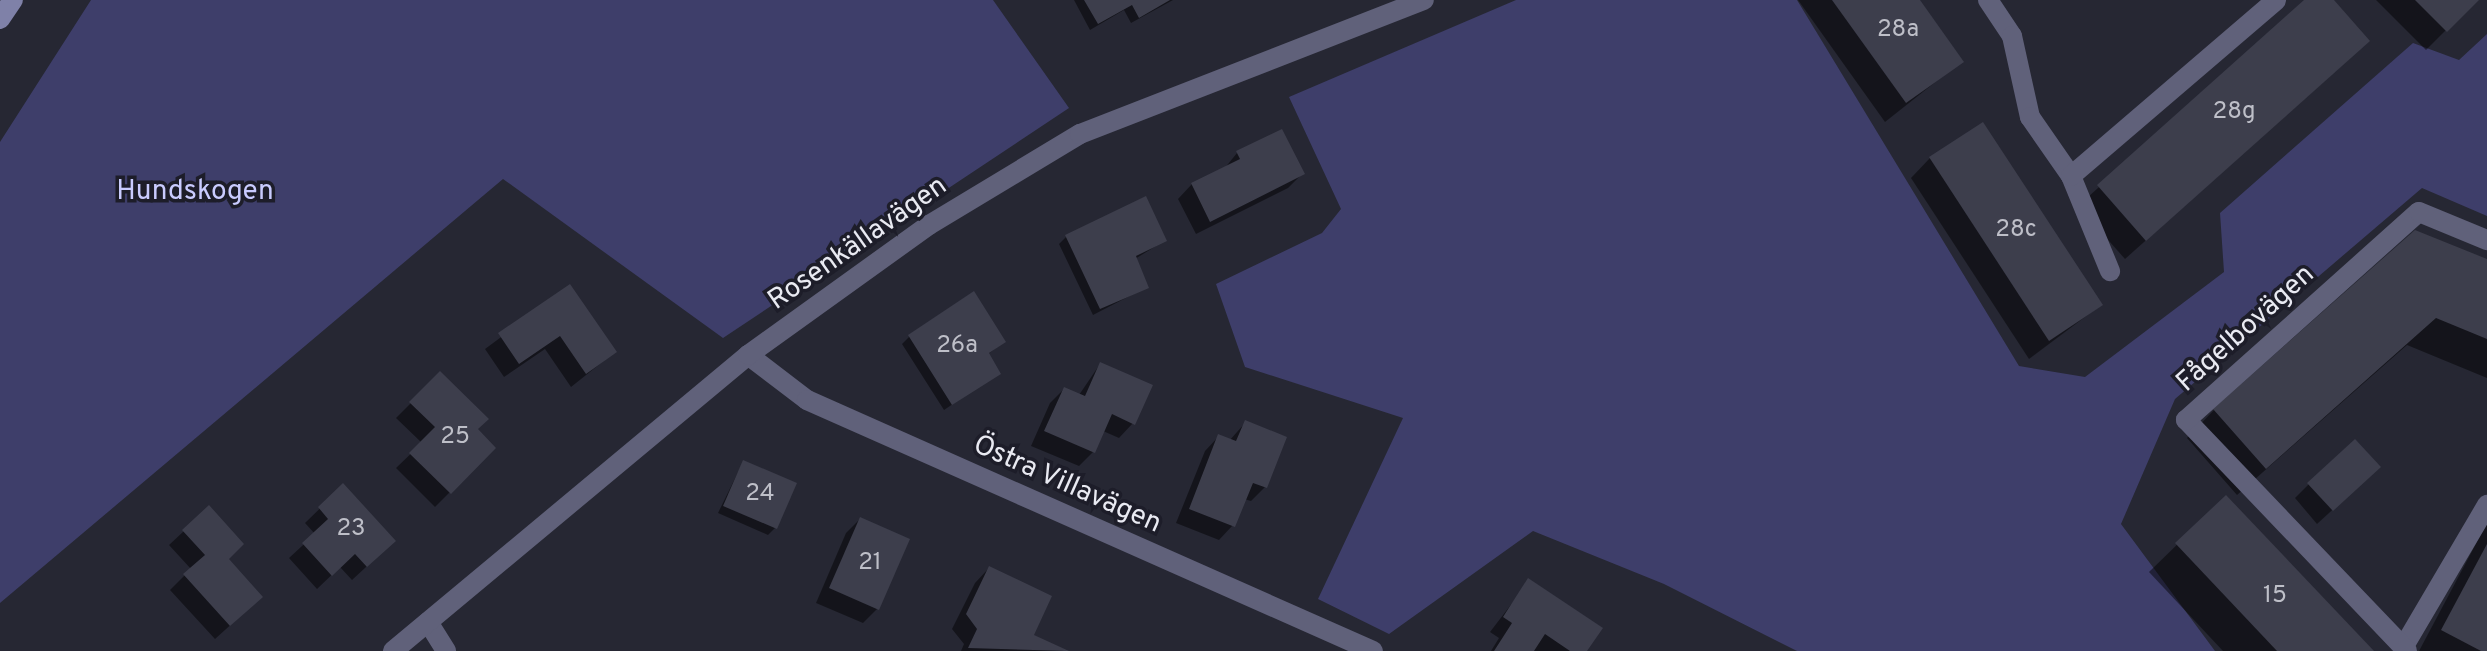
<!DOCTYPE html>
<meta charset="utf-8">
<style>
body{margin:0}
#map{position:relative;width:2487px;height:651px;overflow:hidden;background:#262733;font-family:Overpass,sans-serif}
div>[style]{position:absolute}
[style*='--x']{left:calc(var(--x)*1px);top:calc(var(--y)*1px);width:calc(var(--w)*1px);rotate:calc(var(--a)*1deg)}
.green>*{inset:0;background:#3e3e6a}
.shadow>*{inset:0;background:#0007}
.building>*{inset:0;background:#3d3e4c}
.minor>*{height:20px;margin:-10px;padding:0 10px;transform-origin:10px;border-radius:10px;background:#60617a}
.secondary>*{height:20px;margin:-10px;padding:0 10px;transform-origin:10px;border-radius:10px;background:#7f81a8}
span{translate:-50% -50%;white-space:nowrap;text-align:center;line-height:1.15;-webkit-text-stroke:7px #1d1d29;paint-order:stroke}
.number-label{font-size:24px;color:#bebfc8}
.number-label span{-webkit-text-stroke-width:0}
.park-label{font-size:28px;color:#c9cbfe}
.street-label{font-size:28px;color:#e9eaf2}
</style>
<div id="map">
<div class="green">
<i style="clip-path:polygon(91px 0,993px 0,1069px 108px,723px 338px,503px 179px,0 603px,0 142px)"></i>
<i style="clip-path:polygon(1516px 0,1797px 0,2019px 366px,2085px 377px,2224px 272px,2220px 213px,2413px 43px,2459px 60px,2487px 34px,2487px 216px,2422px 188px,2175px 399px,2121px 524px,2215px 651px,1797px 651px,1664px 584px,1533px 531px,1389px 634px,1318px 599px,1403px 418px,1245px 367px,1216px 284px,1322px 233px,1341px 209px,1289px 97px)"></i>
</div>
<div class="shadow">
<i style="clip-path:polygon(1074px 0,1173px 0,1131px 23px,1124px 10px,1090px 30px)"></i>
<i style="clip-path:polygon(1798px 0,1917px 0,1962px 61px,1885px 122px)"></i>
<i style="clip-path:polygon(2307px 0,2332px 0,2348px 60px,2125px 259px,2078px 206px)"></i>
<i style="clip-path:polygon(2376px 0,2476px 0,2426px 50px)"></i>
<i style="clip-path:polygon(1237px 153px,1302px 174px,1288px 188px,1196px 234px,1178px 199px,1192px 184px,1224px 169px)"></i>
<i style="clip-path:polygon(1930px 158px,2101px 305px,2029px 359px,1911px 178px)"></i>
<i style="clip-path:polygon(1066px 237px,1164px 241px,1135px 259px,1147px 287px,1093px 315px,1059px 244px)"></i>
<i style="clip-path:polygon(2487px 261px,2487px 378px,2407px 345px,2237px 495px,2187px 438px,2214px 410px)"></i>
<i style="clip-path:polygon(570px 286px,615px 352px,571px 387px,545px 349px,504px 377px,485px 349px)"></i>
<i style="clip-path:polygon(909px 337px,1004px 342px,988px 354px,999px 373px,944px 410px,902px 344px)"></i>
<i style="clip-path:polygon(1100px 364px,1133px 423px,1119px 438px,1103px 431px,1093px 452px,1079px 466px,1031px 446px,1050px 403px,1064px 389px,1079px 395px)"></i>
<i style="clip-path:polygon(440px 374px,475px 429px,494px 448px,435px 507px,396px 468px,422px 443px,396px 418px)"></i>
<i style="clip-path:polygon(1245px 423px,1265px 487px,1251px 501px,1244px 499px,1233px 525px,1219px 540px,1176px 523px,1205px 451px,1219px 436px,1229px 441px)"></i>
<i style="clip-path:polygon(743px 462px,775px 528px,768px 535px,718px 513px)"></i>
<i style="clip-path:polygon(2364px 481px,2317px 524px,2295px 498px,2309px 484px)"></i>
<i style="clip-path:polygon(343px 486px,379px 555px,352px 580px,340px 567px,317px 589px,289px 558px,315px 534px,305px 523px)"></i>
<i style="clip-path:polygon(2226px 497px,2372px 651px,2223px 651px,2149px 572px)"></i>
<i style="clip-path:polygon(860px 519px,877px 609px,863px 623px,816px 603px,846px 533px)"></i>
<i style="clip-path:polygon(2487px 523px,2487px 651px,2419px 651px)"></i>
<i style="clip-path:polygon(184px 531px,226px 560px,246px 611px,215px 639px,170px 590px,191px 569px,169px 545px)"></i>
<i style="clip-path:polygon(989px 568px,1032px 636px,1064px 651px,961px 651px,964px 644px,952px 629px,975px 583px)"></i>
<i style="clip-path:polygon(1529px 581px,1584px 651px,1491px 651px,1499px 638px,1490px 632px)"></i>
</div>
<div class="building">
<i style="clip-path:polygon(1084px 0,1170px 0,1139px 18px,1132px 5px,1098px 24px)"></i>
<i style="clip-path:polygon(1832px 0,1920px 0,1964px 62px,1906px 103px)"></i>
<i style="clip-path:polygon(2304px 0,2334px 0,2370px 41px,2146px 241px,2097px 185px)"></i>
<i style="clip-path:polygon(2415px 0,2479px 0,2447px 32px)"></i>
<i style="clip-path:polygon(1983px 122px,2103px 305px,2049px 341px,1929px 157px)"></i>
<i style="clip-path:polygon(1282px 129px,1305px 174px,1210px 222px,1191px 183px,1240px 159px,1236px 151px)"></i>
<i style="clip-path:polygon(1146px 196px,1167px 241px,1136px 256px,1149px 288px,1100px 309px,1065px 235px)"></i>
<i style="clip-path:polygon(2415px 230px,2487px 259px,2487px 339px,2436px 318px,2266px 469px,2213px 409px)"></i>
<i style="clip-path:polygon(570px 284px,617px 352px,586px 374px,560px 336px,519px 364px,498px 333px)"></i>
<i style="clip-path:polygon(974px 291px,1006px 342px,989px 353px,1001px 374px,952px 405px,908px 335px)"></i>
<i style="clip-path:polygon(1100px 362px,1153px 385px,1135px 425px,1112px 414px,1095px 453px,1044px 431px,1064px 387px,1085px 396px)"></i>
<i style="clip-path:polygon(440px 371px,489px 419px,478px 429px,496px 448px,451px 494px,409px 453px,435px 427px,409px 402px)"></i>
<i style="clip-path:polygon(1245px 420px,1287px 437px,1267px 488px,1253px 483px,1235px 527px,1189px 509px,1218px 434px,1236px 441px)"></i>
<i style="clip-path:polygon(2355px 439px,2381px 467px,2333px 511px,2307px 483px)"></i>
<i style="clip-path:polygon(743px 460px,797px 483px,777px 529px,723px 506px)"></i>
<i style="clip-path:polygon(343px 483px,396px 541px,367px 567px,355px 554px,332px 576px,302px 543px,328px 519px,318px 507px)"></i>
<i style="clip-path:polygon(2226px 495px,2374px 651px,2277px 651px,2175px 543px)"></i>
<i style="clip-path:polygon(209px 505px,244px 544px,229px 559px,263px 597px,230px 626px,183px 574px,205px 555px,182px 530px)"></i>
<i style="clip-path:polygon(860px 517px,910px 539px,879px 610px,829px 588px)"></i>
<i style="clip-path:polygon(2487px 544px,2487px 651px,2481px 651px,2441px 630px)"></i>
<i style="clip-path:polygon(989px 566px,1052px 596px,1034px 635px,1069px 651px,968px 648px,977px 629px,966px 614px)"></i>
<i style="clip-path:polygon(1528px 578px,1603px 628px,1587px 651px,1570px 651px,1545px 634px,1534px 651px,1494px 651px,1512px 623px,1503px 617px)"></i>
</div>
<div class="minor">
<i style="--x:1988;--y:0;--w:43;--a:56.3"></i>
<i style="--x:2012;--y:36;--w:83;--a:77.5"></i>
<i style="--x:2030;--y:117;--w:72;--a:55.2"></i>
<i style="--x:2071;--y:176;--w:103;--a:67.7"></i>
<i style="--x:2071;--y:176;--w:270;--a:-40.6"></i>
<i style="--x:748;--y:355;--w:74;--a:37.3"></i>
<i style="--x:807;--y:400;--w:619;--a:23.92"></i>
<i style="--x:428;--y:622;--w:34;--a:58"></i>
<i style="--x:2404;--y:646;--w:164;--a:-59.5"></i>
<i style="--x:393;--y:651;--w:462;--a:-39.8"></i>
<i style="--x:748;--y:355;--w:223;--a:-35.7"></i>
<i style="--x:929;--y:225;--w:176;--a:-31.1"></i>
<i style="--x:1080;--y:134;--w:369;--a:-21.3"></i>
<i style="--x:2407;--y:651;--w:320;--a:-133.7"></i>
<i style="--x:2186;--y:420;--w:312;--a:-41.8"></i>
<i style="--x:2419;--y:212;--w:74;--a:22.4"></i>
</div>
<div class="secondary">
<i style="--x:0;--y:19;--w:23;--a:-56"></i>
</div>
<div class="number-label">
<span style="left:1898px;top:31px">28a</span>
<span style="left:2234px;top:113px">28g</span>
<span style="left:2016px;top:231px">28c</span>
<span style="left:957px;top:347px">26a</span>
<span style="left:455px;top:438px">25</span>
<span style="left:760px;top:495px">24</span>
<span style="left:351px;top:530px">23</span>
<span style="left:870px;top:564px">21</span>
<span style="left:2275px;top:597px">15</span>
</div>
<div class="park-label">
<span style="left:195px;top:192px">Hundskogen</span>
</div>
<div class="street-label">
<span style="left:858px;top:244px;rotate:-35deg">Rosenkällavägen</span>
<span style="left:2246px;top:329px;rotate:-42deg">Fågelbovägen</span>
<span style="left:1067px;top:485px;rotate:24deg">Östra Villavägen</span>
</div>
</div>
